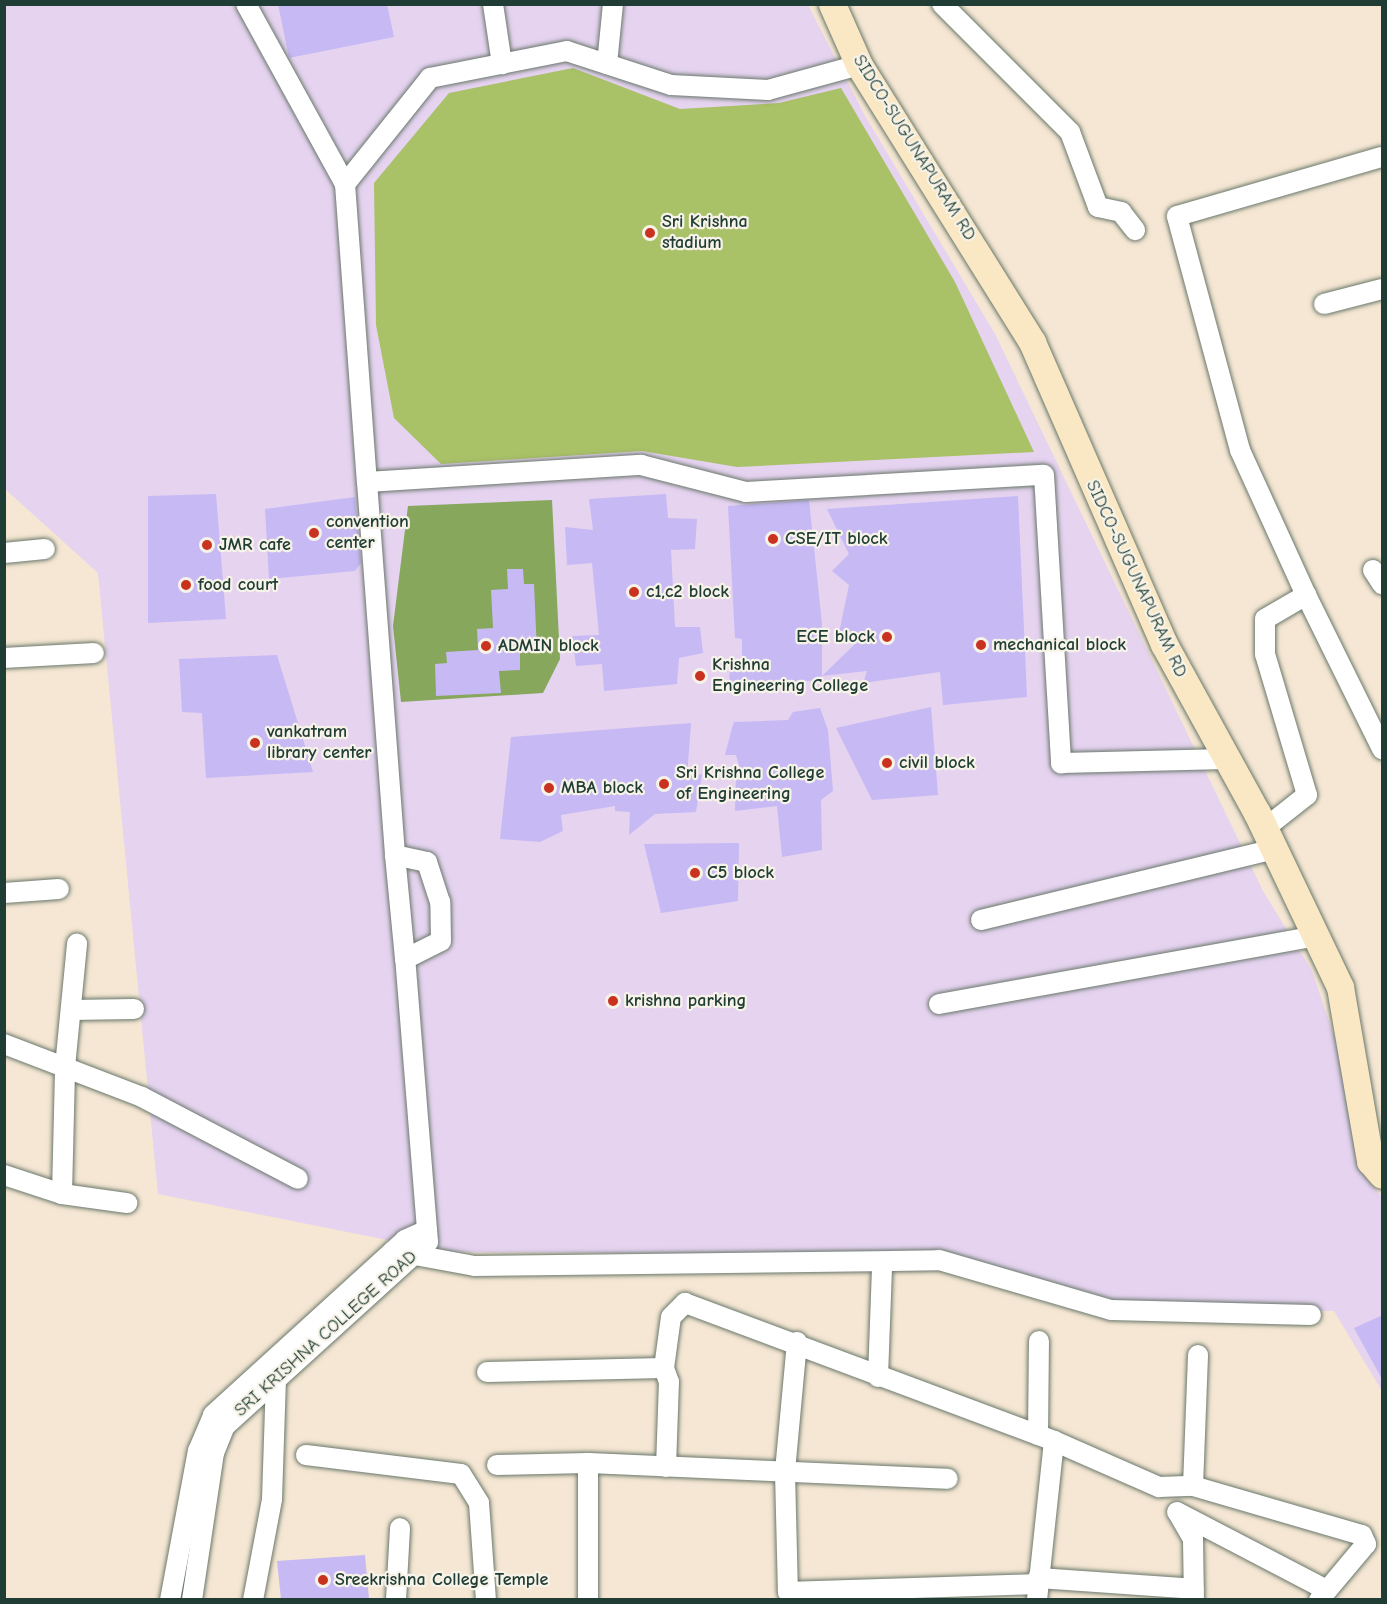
<!DOCTYPE html>
<style>
body{margin:0}
#map{position:relative;width:1387px;height:1604px;overflow:hidden;background:#f5e7d3;font-family:"Comic Neue",sans-serif}
div>[style]{position:absolute}
[style*='--x']{left:calc(var(--x)*1px);top:calc(var(--y)*1px);width:calc(var(--w)*1px);rotate:calc(var(--a)*1deg)}
.built>*{inset:0;background:#e5d3f0}
.green>*{inset:0;background:#a9c167}
.forest>*{inset:0;background:#86a75c}
.building>*{inset:0;background:#c6b9f4}
.roads{filter:drop-shadow(0 0 2px #6a786c) drop-shadow(0 0 2px #6a786c)}
.street>*{height:20px;margin:-10px;padding:0 10px;transform-origin:10px;border-radius:10px;background:#fff}
.secondary>*{height:27px;margin:-13.5px;padding:0 13.5px;transform-origin:13.5px;border-radius:13.5px;background:#fae7c3}
.dots>*{width:16px;height:16px;translate:-50% -50%;box-sizing:border-box;border:3px solid #f7f3e8;border-radius:50%}
span{translate:-50% -50%;white-space:nowrap;text-align:center;line-height:1.15;-webkit-text-stroke:4.5px #f7f3e8;paint-order:stroke}
.street-label{font-size:18px;color:#1f3d34}
.poi-label{font-size:18px;color:#1f3d34;font-weight:700}
.left{translate:0 -50%;text-align:left}
.right{translate:-100% -50%;text-align:right}
.frame{position:absolute;inset:0;border:6px solid #1f3d34;pointer-events:none}
</style>
<div id="map">
<div class="built">
<i style="clip-path:polygon(5px 5px,808px 5px,864px 114px,995px 334px,1263px 891px,1312px 971px,1341px 1057px,1367px 1179px,1382px 1197px,1382px 1391px,1334px 1311px,1124px 1311px,938px 1255px,447px 1252px,158px 1194px,98px 573px,5px 489px)"></i>
</div>
<div class="green">
<i style="clip-path:polygon(573px 68px,680px 109px,779px 103px,841px 88px,955px 282px,1034px 452px,737px 467px,642px 451px,441px 464px,394px 418px,376px 325px,374px 183px,449px 93px)"></i>
</div>
<div class="forest">
<i style="clip-path:polygon(552px 500px,560px 659px,543px 693px,401px 702px,393px 626px,408px 506px)"></i>
</div>
<div class="building">
<i style="clip-path:polygon(278px 4px,387px 4px,394px 37px,289px 58px)"></i>
<i style="clip-path:polygon(216px 494px,226px 619px,148px 623px,148px 496px)"></i>
<i style="clip-path:polygon(666px 494px,668px 518px,697px 519px,695px 549px,671px 550px,675px 627px,700px 627px,703px 653px,679px 658px,677px 684px,604px 691px,602px 664px,576px 666px,572px 636px,599px 635px,592px 563px,567px 565px,565px 527px,593px 530px,589px 499px)"></i>
<i style="clip-path:polygon(1018px 496px,1027px 697px,943px 705px,940px 672px,863px 683px,867px 671px,822px 676px,857px 642px,839px 633px,849px 585px,832px 571px,849px 554px,827px 509px)"></i>
<i style="clip-path:polygon(355px 497px,361px 563px,355px 571px,269px 579px,265px 509px)"></i>
<i style="clip-path:polygon(809px 500px,822px 624px,822px 680px,729px 686px,730px 663px,742px 662px,742px 639px,735px 638px,728px 506px)"></i>
<i style="clip-path:polygon(507px 569px,523px 569px,524px 584px,534px 584px,537px 652px,520px 653px,520px 670px,499px 671px,501px 693px,436px 696px,435px 664px,447px 663px,446px 652px,478px 650px,477px 629px,493px 628px,491px 590px,508px 589px)"></i>
<i style="clip-path:polygon(277px 655px,313px 772px,206px 778px,202px 713px,182px 712px,179px 659px)"></i>
<i style="clip-path:polygon(931px 707px,938px 795px,872px 800px,836px 728px)"></i>
<i style="clip-path:polygon(820px 708px,828px 730px,833px 791px,821px 800px,822px 850px,782px 857px,777px 806px,735px 811px,736px 779px,742px 776px,736px 755px,725px 755px,732px 728px,734px 722px,788px 720px,793px 712px)"></i>
<i style="clip-path:polygon(691px 723px,687px 777px,702px 774px,696px 812px,655px 814px,629px 835px,630px 812px,615px 811px,615px 806px,561px 815px,563px 831px,540px 842px,500px 839px,511px 737px)"></i>
<i style="clip-path:polygon(739px 843px,738px 901px,661px 913px,644px 844px)"></i>
<i style="clip-path:polygon(1383px 1315px,1383px 1381px,1354px 1328px)"></i>
<i style="clip-path:polygon(365px 1555px,369px 1599px,281px 1599px,277px 1561px)"></i>
</div>
<div class="roads">
<div class="street">
<i style="--x:246;--y:4;--w:205;--a:61.2"></i>
<i style="--x:493;--y:4;--w:61;--a:81.5"></i>
<i style="--x:942;--y:4;--w:181;--a:45"></i>
<i style="--x:1070;--y:132;--w:80;--a:69.5"></i>
<i style="--x:1098;--y:207;--w:24;--a:12"></i>
<i style="--x:1121;--y:212;--w:23;--a:52"></i>
<i style="--x:607;--y:64;--w:60;--a:-84.3"></i>
<i style="--x:859;--y:65;--w:94;--a:164.6"></i>
<i style="--x:768;--y:90;--w:97;--a:-177"></i>
<i style="--x:671;--y:85;--w:109;--a:-161.9"></i>
<i style="--x:567;--y:51;--w:140;--a:168.9"></i>
<i style="--x:430;--y:78;--w:136;--a:128.7"></i>
<i style="--x:345;--y:184;--w:299;--a:85.8"></i>
<i style="--x:367;--y:482;--w:275;--a:-3.6"></i>
<i style="--x:641;--y:465;--w:108;--a:14.4"></i>
<i style="--x:746;--y:492;--w:298;--a:-3.3"></i>
<i style="--x:1044;--y:475;--w:289;--a:86.6"></i>
<i style="--x:1061;--y:763;--w:166;--a:-1.4"></i>
<i style="--x:1324;--y:304;--w:60;--a:-14.5"></i>
<i style="--x:367;--y:482;--w:374;--a:85.7"></i>
<i style="--x:395;--y:855;--w:104;--a:84.5"></i>
<i style="--x:405;--y:959;--w:40;--a:-26.6"></i>
<i style="--x:441;--y:941;--w:39;--a:-91"></i>
<i style="--x:440;--y:902;--w:42;--a:-108"></i>
<i style="--x:427;--y:862;--w:33;--a:-168"></i>
<i style="--x:4;--y:553;--w:41;--a:-5.6"></i>
<i style="--x:1373;--y:570;--w:17;--a:57"></i>
<i style="--x:1306;--y:595;--w:172;--a:63.7"></i>
<i style="--x:4;--y:658;--w:90;--a:-3.2"></i>
<i style="--x:1264;--y:829;--w:55;--a:-38.3"></i>
<i style="--x:1307;--y:795;--w:147;--a:-106.6"></i>
<i style="--x:1265;--y:654;--w:35;--a:-90"></i>
<i style="--x:1265;--y:619;--w:48;--a:-30.3"></i>
<i style="--x:1306;--y:595;--w:159;--a:-114.5"></i>
<i style="--x:1240;--y:450;--w:242;--a:-105.1"></i>
<i style="--x:1177;--y:216;--w:213;--a:-16.1"></i>
<i style="--x:4;--y:893;--w:55;--a:-4.2"></i>
<i style="--x:981;--y:920;--w:301;--a:-13.6"></i>
<i style="--x:939;--y:1004;--w:383;--a:-10.2"></i>
<i style="--x:71;--y:1010;--w:63;--a:-0.9"></i>
<i style="--x:4;--y:1044;--w:148;--a:21"></i>
<i style="--x:142;--y:1097;--w:176;--a:27.7"></i>
<i style="--x:4;--y:1175;--w:61;--a:18.1"></i>
<i style="--x:62;--y:1194;--w:66;--a:7.9"></i>
<i style="--x:62;--y:1194;--w:127;--a:-88.6"></i>
<i style="--x:65;--y:1067;--w:124;--a:-84.4"></i>
<i style="--x:393;--y:1251;--w:83;--a:10.4"></i>
<i style="--x:475;--y:1266;--w:464;--a:-0.7"></i>
<i style="--x:939;--y:1260;--w:179;--a:16.2"></i>
<i style="--x:1111;--y:1310;--w:200;--a:1.4"></i>
<i style="--x:797;--y:1342;--w:131;--a:95.3"></i>
<i style="--x:785;--y:1472;--w:120;--a:88.6"></i>
<i style="--x:788;--y:1592;--w:250;--a:-1.8"></i>
<i style="--x:487;--y:1372;--w:177;--a:-1.3"></i>
<i style="--x:878;--y:1377;--w:107;--a:-87.9"></i>
<i style="--x:1038;--y:1435;--w:94;--a:-89.4"></i>
<i style="--x:306;--y:1455;--w:156;--a:7"></i>
<i style="--x:461;--y:1474;--w:34;--a:58"></i>
<i style="--x:479;--y:1503;--w:97;--a:85.9"></i>
<i style="--x:497;--y:1465;--w:91;--a:-1.3"></i>
<i style="--x:666;--y:1467;--w:85;--a:-88"></i>
<i style="--x:669;--y:1382;--w:15;--a:-110"></i>
<i style="--x:664;--y:1368;--w:51;--a:-82.2"></i>
<i style="--x:671;--y:1317;--w:20;--a:-45"></i>
<i style="--x:685;--y:1303;--w:394;--a:20.5"></i>
<i style="--x:1054;--y:1441;--w:115;--a:23.7"></i>
<i style="--x:1159;--y:1487;--w:34;--a:-2"></i>
<i style="--x:1193;--y:1486;--w:176;--a:16.2"></i>
<i style="--x:1362;--y:1535;--w:10;--a:66"></i>
<i style="--x:1366;--y:1544;--w:73;--a:130"></i>
<i style="--x:1193;--y:1486;--w:131;--a:-87.8"></i>
<i style="--x:1177;--y:1512;--w:169;--a:27.5"></i>
<i style="--x:1178;--y:1513;--w:30;--a:60"></i>
<i style="--x:1193;--y:1539;--w:61;--a:89.1"></i>
<i style="--x:1038;--y:1578;--w:156;--a:4"></i>
<i style="--x:170;--y:1600;--w:152;--a:-79.4"></i>
<i style="--x:198;--y:1451;--w:39;--a:-67"></i>
<i style="--x:213;--y:1415;--w:260;--a:-42.3"></i>
<i style="--x:405;--y:1240;--w:24;--a:-24"></i>
<i style="--x:192;--y:1600;--w:149;--a:-81.5"></i>
<i style="--x:214;--y:1453;--w:29;--a:-68"></i>
<i style="--x:225;--y:1426;--w:274;--a:-42.2"></i>
<i style="--x:428;--y:1242;--w:284;--a:-94.6"></i>
<i style="--x:253;--y:1600;--w:103;--a:-79.3"></i>
<i style="--x:272;--y:1499;--w:120;--a:-88.1"></i>
<i style="--x:396;--y:1600;--w:72;--a:-86.8"></i>
<i style="--x:588;--y:1600;--w:137;--a:-90"></i>
<i style="--x:588;--y:1463;--w:360;--a:2.5"></i>
<i style="--x:1037;--y:1600;--w:160;--a:-83.9"></i>
</div>
<div class="secondary">
<i style="--x:832;--y:4;--w:67;--a:66.1"></i>
<i style="--x:859;--y:65;--w:327;--a:58"></i>
<i style="--x:1032;--y:342;--w:330;--a:66.4"></i>
<i style="--x:1164;--y:644;--w:193;--a:61.2"></i>
<i style="--x:1257;--y:813;--w:193;--a:64.5"></i>
<i style="--x:1340;--y:987;--w:177;--a:80.2"></i>
<i style="--x:1370;--y:1161;--w:18;--a:49"></i>
</div>
</div>
<div class="dots">
<i style="left:650px;top:233px;background:#c8321e"></i>
<i style="left:314px;top:533px;background:#c8321e"></i>
<i style="left:773px;top:539px;background:#c8321e"></i>
<i style="left:207px;top:545px;background:#c8321e"></i>
<i style="left:186px;top:585px;background:#c8321e"></i>
<i style="left:634px;top:592px;background:#c8321e"></i>
<i style="left:887px;top:637px;background:#c8321e"></i>
<i style="left:981px;top:645px;background:#c8321e"></i>
<i style="left:486px;top:646px;background:#c8321e"></i>
<i style="left:700px;top:676px;background:#c8321e"></i>
<i style="left:255px;top:743px;background:#c8321e"></i>
<i style="left:887px;top:763px;background:#c8321e"></i>
<i style="left:664px;top:784px;background:#c8321e"></i>
<i style="left:549px;top:788px;background:#c8321e"></i>
<i style="left:695px;top:873px;background:#c8321e"></i>
<i style="left:613px;top:1001px;background:#c8321e"></i>
<i style="left:323px;top:1580px;background:#c8321e"></i>
</div>
<div class="street-label">
<span style="left:914px;top:148px;rotate:58deg">SIDCO-SUGUNAPURAM RD</span>
<span style="left:1136px;top:579px;rotate:65deg">SIDCO-SUGUNAPURAM RD</span>
<span style="left:326px;top:1334px;rotate:-42deg">SRI KRISHNA COLLEGE ROAD</span>
</div>
<div class="poi-label">
<span class="left" style="left:662px;top:233px">Sri Krishna<br>stadium</span>
<span class="left" style="left:326px;top:533px">convention<br>center</span>
<span class="left" style="left:785px;top:539px">CSE/IT block</span>
<span class="left" style="left:219px;top:545px">JMR cafe</span>
<span class="left" style="left:198px;top:585px">food court</span>
<span class="left" style="left:646px;top:592px">c1,c2 block</span>
<span class="right" style="left:875px;top:637px">ECE block</span>
<span class="left" style="left:993px;top:645px">mechanical block</span>
<span class="left" style="left:498px;top:646px">ADMIN block</span>
<span class="left" style="left:712px;top:676px">Krishna<br>Engineering College</span>
<span class="left" style="left:267px;top:743px">vankatram<br>library center</span>
<span class="left" style="left:899px;top:763px">civil block</span>
<span class="left" style="left:676px;top:784px">Sri Krishna College<br>of Engineering</span>
<span class="left" style="left:561px;top:788px">MBA block</span>
<span class="left" style="left:707px;top:873px">C5 block</span>
<span class="left" style="left:625px;top:1001px">krishna parking</span>
<span class="left" style="left:335px;top:1580px">Sreekrishna College Temple</span>
</div>
<div class="frame"></div>
</div>
